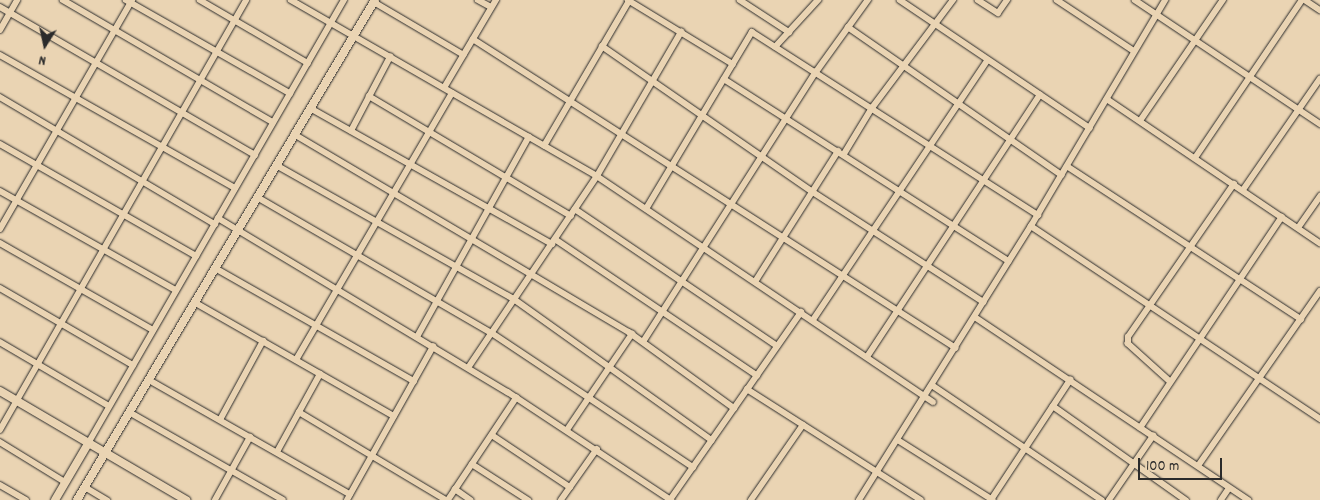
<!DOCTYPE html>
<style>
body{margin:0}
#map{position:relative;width:1320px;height:500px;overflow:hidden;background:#ead4b3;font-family:Dekko,sans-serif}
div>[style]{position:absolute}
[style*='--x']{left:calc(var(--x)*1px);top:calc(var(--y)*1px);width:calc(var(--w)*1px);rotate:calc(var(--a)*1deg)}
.roads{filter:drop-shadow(0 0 1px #2b2b2b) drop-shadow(0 0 1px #2b2b2b)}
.street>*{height:5.5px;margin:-2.75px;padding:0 2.75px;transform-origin:2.75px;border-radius:2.75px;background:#ead4b3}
.secondary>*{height:8px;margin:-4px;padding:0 4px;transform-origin:4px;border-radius:4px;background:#ead4b3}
span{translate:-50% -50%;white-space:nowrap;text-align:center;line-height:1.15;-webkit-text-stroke:5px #ead4b3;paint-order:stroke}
.north{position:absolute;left:20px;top:20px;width:50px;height:50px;-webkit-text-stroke:4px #ead4b3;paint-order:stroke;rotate:190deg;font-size:14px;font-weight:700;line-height:20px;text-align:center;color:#2b2b2b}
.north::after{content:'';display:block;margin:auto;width:18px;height:22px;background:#2b2b2b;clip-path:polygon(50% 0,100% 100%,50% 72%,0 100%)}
.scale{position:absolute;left:1138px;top:458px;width:84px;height:22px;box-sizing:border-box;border:2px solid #2b2b2b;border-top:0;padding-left:6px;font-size:15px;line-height:18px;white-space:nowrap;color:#2b2b2b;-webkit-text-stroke:4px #ead4b3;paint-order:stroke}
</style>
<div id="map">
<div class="roads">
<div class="street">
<i style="--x:63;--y:0;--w:243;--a:30.2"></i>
<i style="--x:126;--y:0;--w:189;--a:29.6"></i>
<i style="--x:200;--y:0;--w:125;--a:30.3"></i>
<i style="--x:291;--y:0;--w:353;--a:29.9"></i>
<i style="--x:597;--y:176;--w:405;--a:33.9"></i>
<i style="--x:478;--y:0;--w:15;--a:28"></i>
<i style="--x:628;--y:0;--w:123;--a:31.4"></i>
<i style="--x:740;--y:0;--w:59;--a:33.1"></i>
<i style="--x:900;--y:0;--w:229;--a:34"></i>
<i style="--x:978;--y:0;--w:24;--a:33"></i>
<i style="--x:998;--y:13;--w:16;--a:-55"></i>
<i style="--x:1057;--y:0;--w:92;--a:33.5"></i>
<i style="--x:1135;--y:0;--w:223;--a:33.8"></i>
<i style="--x:1305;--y:0;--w:18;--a:34"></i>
<i style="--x:374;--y:2;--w:104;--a:30.5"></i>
<i style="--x:0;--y:7;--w:295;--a:30.1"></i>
<i style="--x:848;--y:27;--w:260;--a:34.7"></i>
<i style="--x:0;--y:30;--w:34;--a:-60"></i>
<i style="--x:473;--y:39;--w:573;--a:32.61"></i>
<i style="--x:602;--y:46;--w:257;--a:34.7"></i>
<i style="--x:813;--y:192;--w:203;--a:32.8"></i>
<i style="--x:775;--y:47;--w:64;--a:-47.5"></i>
<i style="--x:0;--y:55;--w:270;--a:29.5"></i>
<i style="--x:724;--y:79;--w:338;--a:32.6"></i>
<i style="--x:444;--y:88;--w:102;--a:-59.4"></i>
<i style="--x:369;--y:96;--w:235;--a:30.7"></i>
<i style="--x:0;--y:97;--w:250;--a:30.6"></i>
<i style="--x:1107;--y:99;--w:257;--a:34.1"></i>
<i style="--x:310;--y:108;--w:278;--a:29.3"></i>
<i style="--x:1140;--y:121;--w:147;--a:-55.6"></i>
<i style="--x:351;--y:131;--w:84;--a:-62.2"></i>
<i style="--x:294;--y:134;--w:389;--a:30.6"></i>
<i style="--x:629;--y:332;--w:130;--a:35.9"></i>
<i style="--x:0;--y:144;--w:226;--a:29.7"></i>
<i style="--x:544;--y:146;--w:168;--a:-59.6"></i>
<i style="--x:844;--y:154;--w:54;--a:-58.7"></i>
<i style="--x:872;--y:108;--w:135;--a:-53.1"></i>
<i style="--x:1195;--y:158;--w:191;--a:-55.9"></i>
<i style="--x:276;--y:165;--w:273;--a:29.4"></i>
<i style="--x:514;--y:299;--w:243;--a:35.5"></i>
<i style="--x:1067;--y:166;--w:280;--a:33.2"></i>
<i style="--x:1243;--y:190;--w:135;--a:-55.3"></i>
<i style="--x:0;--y:191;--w:202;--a:29.4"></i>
<i style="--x:257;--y:197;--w:272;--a:30.1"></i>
<i style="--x:492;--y:333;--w:242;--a:33.7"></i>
<i style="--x:575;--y:209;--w:244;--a:34.1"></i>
<i style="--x:646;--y:209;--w:206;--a:-59.1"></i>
<i style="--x:752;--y:32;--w:340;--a:32.6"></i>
<i style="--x:218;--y:218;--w:338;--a:31"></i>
<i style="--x:508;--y:392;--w:196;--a:33.5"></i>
<i style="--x:1031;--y:226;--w:348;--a:33.7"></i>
<i style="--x:1298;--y:228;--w:39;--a:-55"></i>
<i style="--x:0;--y:229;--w:264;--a:-60"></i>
<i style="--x:555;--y:239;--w:244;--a:34"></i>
<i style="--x:0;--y:243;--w:176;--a:29.6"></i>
<i style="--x:215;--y:268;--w:229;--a:29.6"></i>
<i style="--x:755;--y:282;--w:155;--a:-57.6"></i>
<i style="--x:0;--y:288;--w:154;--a:30.1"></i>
<i style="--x:194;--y:302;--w:230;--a:29.7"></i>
<i style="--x:975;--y:317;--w:329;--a:33.8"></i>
<i style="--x:813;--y:320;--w:313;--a:-56.1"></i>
<i style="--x:417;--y:337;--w:229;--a:-60.8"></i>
<i style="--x:0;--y:342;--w:126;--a:30.4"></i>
<i style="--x:643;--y:342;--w:321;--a:-57.4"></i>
<i style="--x:816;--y:72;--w:89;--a:-54.2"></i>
<i style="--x:867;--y:357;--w:314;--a:-56.6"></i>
<i style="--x:296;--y:360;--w:309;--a:-59.7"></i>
<i style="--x:468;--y:368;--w:231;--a:-56.1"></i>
<i style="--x:597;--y:176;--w:167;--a:-59.7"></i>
<i style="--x:149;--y:380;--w:231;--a:29.6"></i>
<i style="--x:1170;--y:382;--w:57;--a:-137.9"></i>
<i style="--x:1128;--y:344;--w:7;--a:-90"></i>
<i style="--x:1128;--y:337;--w:186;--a:-55.3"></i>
<i style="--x:932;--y:385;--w:205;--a:34.1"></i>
<i style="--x:747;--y:389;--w:206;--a:32.5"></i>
<i style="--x:1053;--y:406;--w:163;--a:35.3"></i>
<i style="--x:129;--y:412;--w:177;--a:29.7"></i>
<i style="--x:299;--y:412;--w:171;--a:30.9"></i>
<i style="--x:220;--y:420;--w:90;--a:-61.4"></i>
<i style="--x:1140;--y:428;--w:254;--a:-56.1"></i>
<i style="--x:0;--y:430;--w:495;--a:-60.2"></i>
<i style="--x:567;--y:430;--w:116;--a:-55.9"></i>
<i style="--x:492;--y:435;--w:94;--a:33.7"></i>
<i style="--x:898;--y:440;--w:112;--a:32.3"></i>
<i style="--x:0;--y:442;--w:76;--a:31.6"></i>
<i style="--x:89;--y:442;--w:510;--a:-60.02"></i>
<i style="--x:277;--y:452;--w:89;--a:-61.1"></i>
<i style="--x:472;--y:464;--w:67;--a:32.7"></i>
<i style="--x:1198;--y:466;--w:213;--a:-55.1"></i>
<i style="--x:0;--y:485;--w:30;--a:30"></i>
<i style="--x:85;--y:487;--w:26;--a:31"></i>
<i style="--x:455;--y:489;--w:19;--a:35"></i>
<i style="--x:215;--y:500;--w:72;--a:-60.9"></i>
<i style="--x:347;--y:500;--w:176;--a:-60.7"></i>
<i style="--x:448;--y:500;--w:123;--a:-56.3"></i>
<i style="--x:561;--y:500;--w:62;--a:-54.8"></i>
<i style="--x:670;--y:500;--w:229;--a:-55.1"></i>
<i style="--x:751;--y:500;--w:91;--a:-55.3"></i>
<i style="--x:859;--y:500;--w:324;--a:-57.9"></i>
<i style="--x:1031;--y:226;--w:263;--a:-59.3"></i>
<i style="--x:991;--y:500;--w:144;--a:-56.6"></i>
<i style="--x:1109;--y:500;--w:78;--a:-55.5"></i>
<i style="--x:1221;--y:500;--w:14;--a:-56"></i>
</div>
<div class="secondary">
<i style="--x:0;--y:391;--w:216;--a:30.4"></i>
<i style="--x:55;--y:500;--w:67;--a:-59.6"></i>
<i style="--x:77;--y:500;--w:582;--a:-59.21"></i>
</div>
</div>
<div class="north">N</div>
<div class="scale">100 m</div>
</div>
